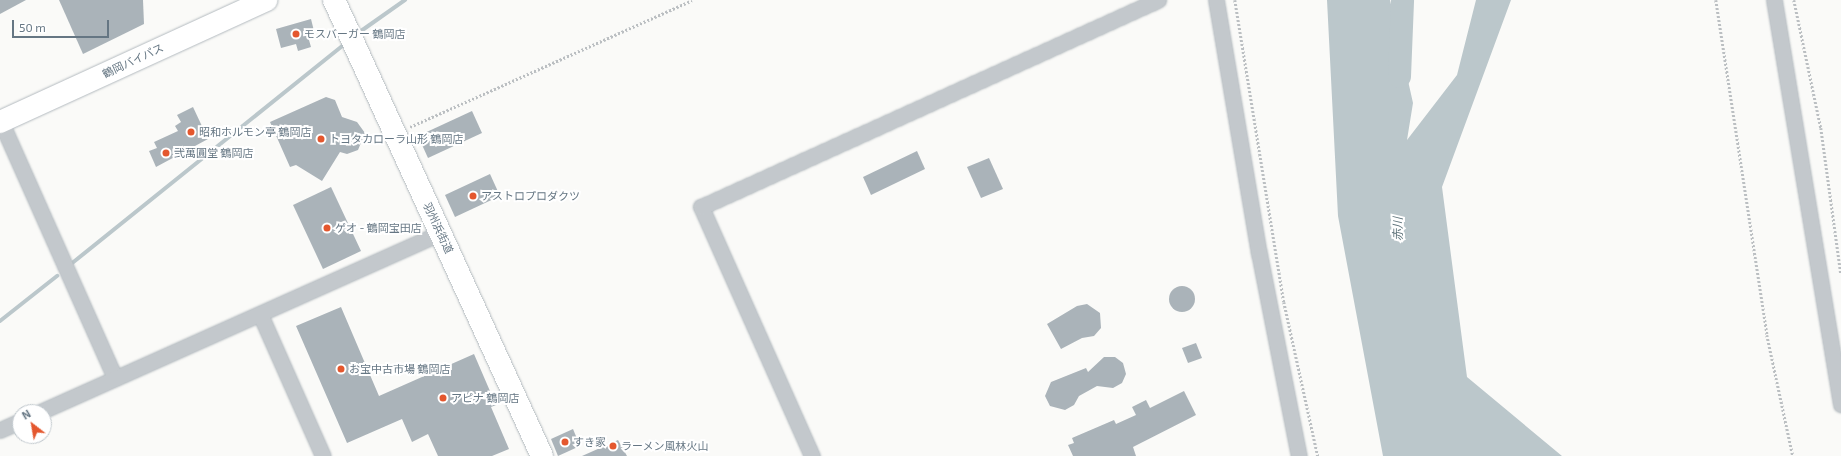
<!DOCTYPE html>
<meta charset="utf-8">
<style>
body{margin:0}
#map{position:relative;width:1841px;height:456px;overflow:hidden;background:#fafaf8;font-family:"Exo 2","Noto Sans JP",sans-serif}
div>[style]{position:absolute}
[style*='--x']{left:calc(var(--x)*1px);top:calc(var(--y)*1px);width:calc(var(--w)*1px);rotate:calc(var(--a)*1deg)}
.water>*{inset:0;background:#bbc7cb}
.stream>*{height:4px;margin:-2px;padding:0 2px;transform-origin:2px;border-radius:2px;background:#bbc7cb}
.river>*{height:23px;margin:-11.5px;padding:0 11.5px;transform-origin:11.5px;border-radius:11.5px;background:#bbc7cb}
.building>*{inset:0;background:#aab3b9}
.round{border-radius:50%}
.path>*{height:2.5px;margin-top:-1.25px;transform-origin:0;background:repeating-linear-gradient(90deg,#bbbfc2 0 2px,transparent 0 4px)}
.roads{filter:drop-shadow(0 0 1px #b3babf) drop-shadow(0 0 1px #b3babf)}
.minor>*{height:15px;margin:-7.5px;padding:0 7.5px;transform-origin:7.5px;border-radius:7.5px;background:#c3c8cc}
.secondary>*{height:22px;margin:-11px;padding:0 11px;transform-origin:11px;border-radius:11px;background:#fff}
.dots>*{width:11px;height:11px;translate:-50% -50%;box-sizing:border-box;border:2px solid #fff;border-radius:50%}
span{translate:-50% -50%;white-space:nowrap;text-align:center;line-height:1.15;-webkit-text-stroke:4px #fff;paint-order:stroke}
.poi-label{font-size:11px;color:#657683}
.left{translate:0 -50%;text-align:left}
.street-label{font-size:11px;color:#657683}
.water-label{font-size:12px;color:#60757c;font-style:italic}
.north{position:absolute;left:12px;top:404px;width:40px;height:40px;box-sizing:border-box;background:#fff;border:1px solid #c1c8cd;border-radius:50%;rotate:329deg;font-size:11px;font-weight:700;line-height:16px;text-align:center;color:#657683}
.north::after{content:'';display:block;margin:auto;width:14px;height:18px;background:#e4572e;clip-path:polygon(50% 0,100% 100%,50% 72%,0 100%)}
.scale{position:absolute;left:12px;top:20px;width:97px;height:18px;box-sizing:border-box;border:2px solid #657683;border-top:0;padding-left:5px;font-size:12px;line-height:14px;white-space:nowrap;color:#657683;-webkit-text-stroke:3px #fff;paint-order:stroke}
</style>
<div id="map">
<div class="water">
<i style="clip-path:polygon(1327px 0,1390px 0,1413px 103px,1407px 140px,1457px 75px,1476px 0,1511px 0,1442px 187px,1467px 377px,1562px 456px,1383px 456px,1338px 216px)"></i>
</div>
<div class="stream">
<i style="--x:361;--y:31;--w:54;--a:-35.2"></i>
<i style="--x:71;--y:264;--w:348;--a:-38.8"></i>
<i style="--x:0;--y:321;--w:73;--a:-38.3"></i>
</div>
<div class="river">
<i style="--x:1399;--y:76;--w:76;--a:-87.7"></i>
</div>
<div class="building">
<i style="clip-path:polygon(0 0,26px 0,0 14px)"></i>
<i style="clip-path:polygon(59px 0,143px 0,144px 24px,83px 54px)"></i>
<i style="clip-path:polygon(311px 19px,316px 39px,309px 40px,311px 47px,298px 51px,296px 44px,281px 48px,276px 29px)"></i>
<i style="clip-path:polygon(326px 97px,335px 100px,342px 117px,357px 122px,365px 133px,358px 150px,347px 154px,340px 152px,322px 181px,296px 165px,290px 167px,270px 122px)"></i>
<i style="clip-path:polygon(193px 107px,208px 139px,156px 167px,149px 151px,157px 148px,154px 142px,178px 131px,175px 126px,181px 122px,177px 115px)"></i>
<i style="clip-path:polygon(472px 111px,482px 133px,428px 158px,418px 136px)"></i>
<i style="clip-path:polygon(917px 151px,925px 169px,871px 195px,863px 177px)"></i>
<i style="clip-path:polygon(989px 158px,1003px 189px,981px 198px,967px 167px)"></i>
<i style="clip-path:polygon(490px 174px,500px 196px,455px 217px,445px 195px)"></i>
<i style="clip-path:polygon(331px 187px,361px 251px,323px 269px,293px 205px)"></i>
<i class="round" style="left:1169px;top:286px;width:26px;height:26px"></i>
<i style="clip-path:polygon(1087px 304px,1100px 313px,1101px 328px,1094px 336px,1082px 338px,1061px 349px,1047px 324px,1077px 306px)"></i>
<i style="clip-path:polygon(341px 307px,379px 396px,474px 354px,496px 405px,491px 407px,509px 449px,492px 456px,438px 456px,428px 434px,412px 442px,402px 419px,347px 443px,296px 326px)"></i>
<i style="clip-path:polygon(1196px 343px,1202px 358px,1188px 363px,1182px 348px)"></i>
<i style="clip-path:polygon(1104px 357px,1115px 357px,1123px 363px,1126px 374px,1122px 383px,1113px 388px,1097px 386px,1079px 396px,1074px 405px,1065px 410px,1050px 406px,1045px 396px,1051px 382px,1086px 368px,1088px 372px)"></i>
<i style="clip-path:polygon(1184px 391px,1196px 415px,1133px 447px,1136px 456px,1073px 456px,1068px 445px,1074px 443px,1072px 438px,1114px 420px,1116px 424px,1136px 415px,1132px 407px,1146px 400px,1150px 408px)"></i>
<i style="clip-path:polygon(573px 429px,580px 446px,558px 456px,551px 439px)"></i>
<i style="clip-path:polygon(618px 440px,627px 456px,582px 456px)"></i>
</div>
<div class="path">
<i style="--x:1235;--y:0;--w:306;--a:80.8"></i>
<i style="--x:1284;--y:302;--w:158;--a:77.6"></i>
<i style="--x:1716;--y:0;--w:339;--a:81.3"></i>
<i style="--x:1767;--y:335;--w:124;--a:77.9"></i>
<i style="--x:1794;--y:0;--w:131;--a:78.1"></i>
<i style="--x:1821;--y:128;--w:147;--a:82.2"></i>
<i style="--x:410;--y:127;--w:309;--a:-24.2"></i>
</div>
<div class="roads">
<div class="minor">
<i style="--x:1216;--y:0;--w:257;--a:80.4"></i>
<i style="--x:1259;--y:253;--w:207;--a:78.9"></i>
<i style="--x:1774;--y:0;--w:410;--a:80.6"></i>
<i style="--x:1;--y:122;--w:280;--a:66"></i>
<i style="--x:260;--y:314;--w:155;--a:66.1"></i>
<i style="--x:40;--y:412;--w:438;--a:-24.1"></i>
<i style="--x:0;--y:430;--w:22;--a:-24"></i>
<i style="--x:812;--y:456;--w:273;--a:-114"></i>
<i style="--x:701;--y:207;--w:502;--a:-24.37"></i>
</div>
<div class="secondary">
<i style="--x:334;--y:0;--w:501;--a:65.48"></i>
<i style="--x:0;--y:122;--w:293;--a:-24.6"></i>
</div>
</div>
<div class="dots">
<i style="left:296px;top:34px;background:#e4572e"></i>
<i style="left:191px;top:132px;background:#e4572e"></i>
<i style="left:321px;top:139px;background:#e4572e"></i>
<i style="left:166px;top:153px;background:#e4572e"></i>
<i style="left:473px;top:196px;background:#e4572e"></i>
<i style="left:327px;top:228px;background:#e4572e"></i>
<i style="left:341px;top:369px;background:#e4572e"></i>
<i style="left:443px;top:398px;background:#e4572e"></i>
<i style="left:565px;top:442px;background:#e4572e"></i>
<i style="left:613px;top:446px;background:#e4572e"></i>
</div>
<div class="poi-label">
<span class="left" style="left:304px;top:34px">モスバーガー 鶴岡店</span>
<span class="left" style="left:199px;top:132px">昭和ホルモン亭 鶴岡店</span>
<span class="left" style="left:329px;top:139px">トヨタカローラ山形 鶴岡店</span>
<span class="left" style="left:174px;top:153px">弐萬圓堂 鶴岡店</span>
<span class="left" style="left:481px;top:196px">アストロプロダクツ</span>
<span class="left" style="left:335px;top:228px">ゲオ - 鶴岡宝田店</span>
<span class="left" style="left:349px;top:369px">お宝中古市場 鶴岡店</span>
<span class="left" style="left:451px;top:398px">アピナ 鶴岡店</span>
<span class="left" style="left:573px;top:442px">すき家</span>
<span class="left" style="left:621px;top:446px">ラーメン風林火山</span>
</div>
<div class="street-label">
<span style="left:133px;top:61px;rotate:-25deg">鶴岡バイパス</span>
<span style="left:438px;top:228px;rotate:65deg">羽州浜街道</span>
</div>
<div class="water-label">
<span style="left:1398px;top:229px;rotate:-90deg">赤川</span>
</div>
<div class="north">N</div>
<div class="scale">50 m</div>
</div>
